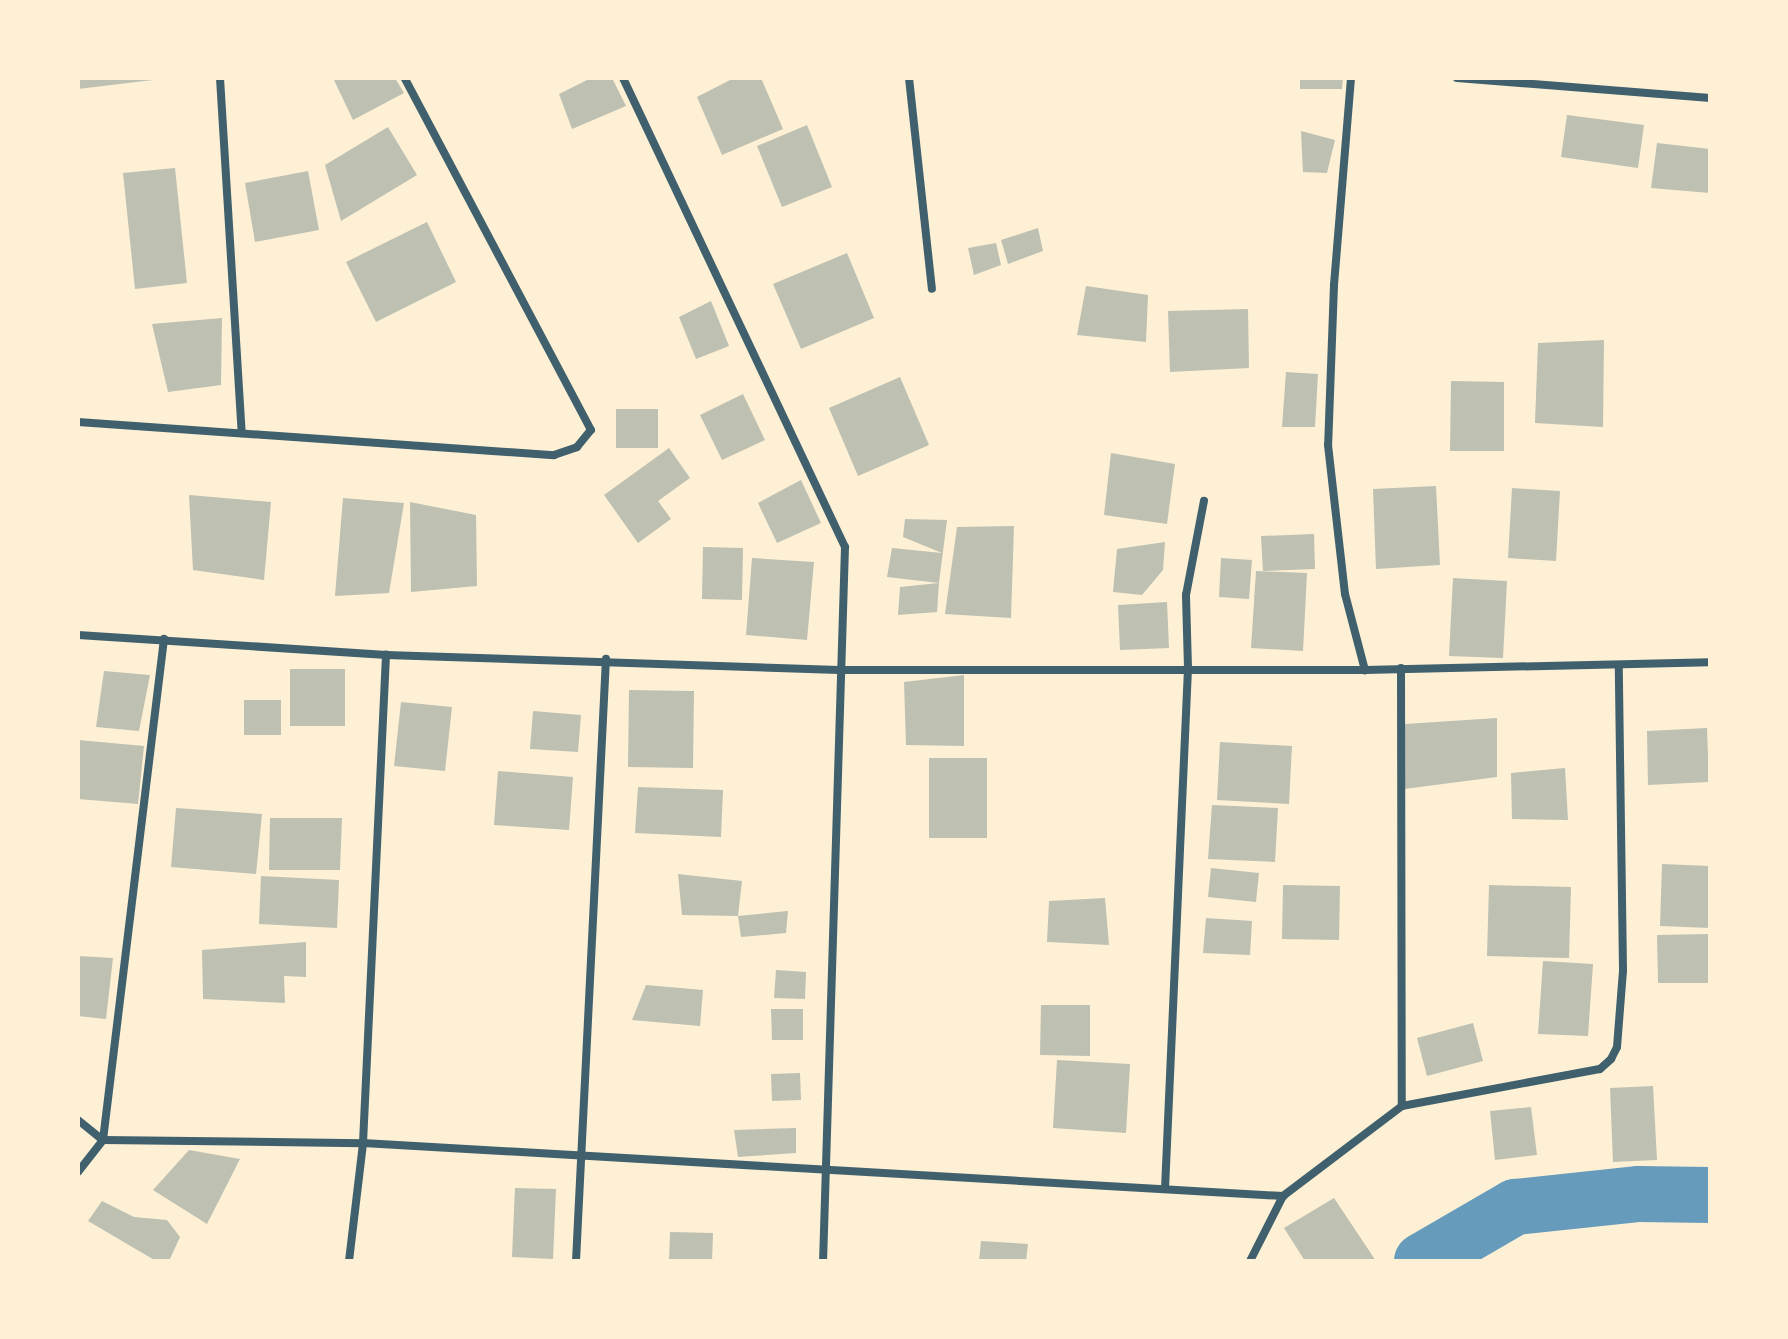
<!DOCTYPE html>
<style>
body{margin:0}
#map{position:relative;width:1788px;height:1339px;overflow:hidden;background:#fdf0d5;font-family:"Source Sans 3",sans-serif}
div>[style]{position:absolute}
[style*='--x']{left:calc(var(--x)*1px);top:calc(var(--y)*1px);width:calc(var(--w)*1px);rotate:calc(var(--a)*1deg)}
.river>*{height:56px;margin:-28px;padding:0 28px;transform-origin:28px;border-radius:28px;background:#669bbc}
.building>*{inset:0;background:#bec0b2}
.minor>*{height:8px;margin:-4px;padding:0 4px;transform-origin:4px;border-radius:4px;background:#3f606c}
span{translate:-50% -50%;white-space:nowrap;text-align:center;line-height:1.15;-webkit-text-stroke:8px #fdf0d5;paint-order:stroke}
.frame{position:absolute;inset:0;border:80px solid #fdf0d5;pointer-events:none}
</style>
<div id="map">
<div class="river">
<i style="--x:1422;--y:1261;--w:108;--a:-30.1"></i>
<i style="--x:1515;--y:1207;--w:125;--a:-6"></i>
<i style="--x:1639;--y:1194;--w:71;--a:0.8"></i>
</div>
<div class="building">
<i style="clip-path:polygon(78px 78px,153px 78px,153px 80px,78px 89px)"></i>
<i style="clip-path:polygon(333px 78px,395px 78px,404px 93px,353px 120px)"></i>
<i style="clip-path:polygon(591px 78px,612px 78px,626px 106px,572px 129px,559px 94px)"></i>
<i style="clip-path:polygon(734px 78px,761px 78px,783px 129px,722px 155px,697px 97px)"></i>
<i style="clip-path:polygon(1300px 78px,1343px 78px,1342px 89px,1300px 89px)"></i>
<i style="clip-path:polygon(1567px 115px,1644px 125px,1638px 168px,1561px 157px)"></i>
<i style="clip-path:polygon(807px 125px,832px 187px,782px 207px,757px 146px)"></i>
<i style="clip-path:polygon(388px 127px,417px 175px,341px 221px,325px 165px)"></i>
<i style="clip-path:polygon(1301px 131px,1335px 140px,1327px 173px,1303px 172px)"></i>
<i style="clip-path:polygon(1657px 143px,1710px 149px,1710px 193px,1651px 188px)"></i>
<i style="clip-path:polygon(175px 168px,187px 283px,135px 289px,123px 173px)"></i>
<i style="clip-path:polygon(308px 171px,319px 230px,255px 242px,245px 183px)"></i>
<i style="clip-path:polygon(427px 222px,456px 282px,376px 322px,346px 262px)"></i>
<i style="clip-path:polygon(1038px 228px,1043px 251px,1008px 264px,1001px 240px)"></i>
<i style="clip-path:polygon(996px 243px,1001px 265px,974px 275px,968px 248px)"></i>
<i style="clip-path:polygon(847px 253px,874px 318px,801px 349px,773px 284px)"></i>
<i style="clip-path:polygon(1086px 286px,1148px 295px,1146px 342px,1077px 335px)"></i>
<i style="clip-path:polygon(711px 301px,729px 346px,696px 359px,679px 317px)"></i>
<i style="clip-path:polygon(1248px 309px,1249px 368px,1170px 372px,1168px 311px)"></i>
<i style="clip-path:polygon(222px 318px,221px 385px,168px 392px,152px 324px)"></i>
<i style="clip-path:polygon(1604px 340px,1603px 427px,1535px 423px,1538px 343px)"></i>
<i style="clip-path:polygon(1286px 372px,1318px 374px,1315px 427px,1282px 427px)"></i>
<i style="clip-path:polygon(900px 377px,929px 445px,858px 476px,829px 408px)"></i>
<i style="clip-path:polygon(1451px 381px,1504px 382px,1504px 451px,1450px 451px)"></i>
<i style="clip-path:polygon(743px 394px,765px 440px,722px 460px,700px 415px)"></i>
<i style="clip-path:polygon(616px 409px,658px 409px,658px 448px,616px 448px)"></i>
<i style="clip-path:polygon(669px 448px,690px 478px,658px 501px,671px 519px,638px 543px,604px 495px)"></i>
<i style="clip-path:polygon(1111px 453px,1175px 464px,1167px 524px,1104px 515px)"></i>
<i style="clip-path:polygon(801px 480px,821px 523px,777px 543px,758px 503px)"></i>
<i style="clip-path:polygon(1436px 486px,1440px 565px,1376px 569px,1373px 489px)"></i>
<i style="clip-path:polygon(1512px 488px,1560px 491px,1556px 561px,1508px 558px)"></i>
<i style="clip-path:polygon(189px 495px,271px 502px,264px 580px,193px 570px)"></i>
<i style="clip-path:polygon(343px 498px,404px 503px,389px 593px,335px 596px)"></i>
<i style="clip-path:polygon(410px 502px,476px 515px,477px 586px,411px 592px)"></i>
<i style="clip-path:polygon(905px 519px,947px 520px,939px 583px,887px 577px,892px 548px,942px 553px,903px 537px)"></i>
<i style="clip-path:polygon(1014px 526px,1011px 618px,945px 614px,957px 527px)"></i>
<i style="clip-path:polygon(1314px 534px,1315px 569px,1263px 571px,1261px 536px)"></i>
<i style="clip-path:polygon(1165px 542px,1163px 570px,1142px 595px,1113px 592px,1117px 549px)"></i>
<i style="clip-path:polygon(703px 547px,743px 548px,742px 600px,702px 599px)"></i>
<i style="clip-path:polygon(752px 558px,814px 562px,807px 640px,746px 635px)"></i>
<i style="clip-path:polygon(1221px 558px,1252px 560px,1249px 599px,1219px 597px)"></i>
<i style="clip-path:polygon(1256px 571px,1307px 573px,1303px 651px,1251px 648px)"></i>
<i style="clip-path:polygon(1453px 578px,1507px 581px,1503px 658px,1449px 656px)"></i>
<i style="clip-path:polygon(939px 583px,937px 612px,898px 615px,900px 587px)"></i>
<i style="clip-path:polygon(1167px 602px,1169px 648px,1120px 650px,1118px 605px)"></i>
<i style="clip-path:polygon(290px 669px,345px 669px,345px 726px,290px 726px)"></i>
<i style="clip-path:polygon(104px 671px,150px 675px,139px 731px,96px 727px)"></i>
<i style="clip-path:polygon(964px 675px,964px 746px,906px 745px,904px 682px)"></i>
<i style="clip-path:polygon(629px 690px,694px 691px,693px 768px,628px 767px)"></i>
<i style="clip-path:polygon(244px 700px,281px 700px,281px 735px,244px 735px)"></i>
<i style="clip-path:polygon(401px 702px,452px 707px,445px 771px,394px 766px)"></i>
<i style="clip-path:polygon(533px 711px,581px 715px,578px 752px,530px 749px)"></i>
<i style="clip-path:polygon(1497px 718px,1497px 777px,1404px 789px,1405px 724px)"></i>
<i style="clip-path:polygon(1707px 728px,1709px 782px,1648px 785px,1647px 731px)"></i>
<i style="clip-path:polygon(78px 740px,144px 746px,138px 804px,78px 799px)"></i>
<i style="clip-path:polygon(1220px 742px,1292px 746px,1289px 804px,1217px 800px)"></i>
<i style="clip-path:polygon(929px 758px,987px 758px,987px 838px,929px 838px)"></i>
<i style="clip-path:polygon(1565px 768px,1568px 820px,1512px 819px,1511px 773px)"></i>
<i style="clip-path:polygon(498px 771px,573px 777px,569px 830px,494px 825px)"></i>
<i style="clip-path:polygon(638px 787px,723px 790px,721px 837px,635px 833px)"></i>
<i style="clip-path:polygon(1212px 805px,1278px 808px,1275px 862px,1208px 859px)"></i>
<i style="clip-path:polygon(176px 808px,262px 814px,256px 874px,171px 867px)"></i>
<i style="clip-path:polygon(270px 818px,342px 818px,340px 870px,269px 870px)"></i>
<i style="clip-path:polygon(1662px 864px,1710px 866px,1710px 928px,1660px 926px)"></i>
<i style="clip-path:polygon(1211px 868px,1259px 873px,1256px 902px,1208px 897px)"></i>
<i style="clip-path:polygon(678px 874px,742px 881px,738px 916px,682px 915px)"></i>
<i style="clip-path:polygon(261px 876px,339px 880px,337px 928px,259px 924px)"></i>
<i style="clip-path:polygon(1283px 885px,1340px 886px,1339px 940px,1282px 939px)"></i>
<i style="clip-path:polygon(1489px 885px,1571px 887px,1569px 958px,1487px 956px)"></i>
<i style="clip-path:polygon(1105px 898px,1109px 945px,1047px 942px,1049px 901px)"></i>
<i style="clip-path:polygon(788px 911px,786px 933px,741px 937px,738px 916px)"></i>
<i style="clip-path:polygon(1206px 918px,1252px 921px,1250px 955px,1203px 953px)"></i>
<i style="clip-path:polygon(1710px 934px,1710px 983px,1658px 983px,1657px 935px)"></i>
<i style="clip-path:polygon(306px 942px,306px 977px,284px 976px,285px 1003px,203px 999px,202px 950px)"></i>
<i style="clip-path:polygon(78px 956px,113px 958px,106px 1019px,78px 1016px)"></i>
<i style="clip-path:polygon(1543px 961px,1593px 964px,1588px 1036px,1538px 1034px)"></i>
<i style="clip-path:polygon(776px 970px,806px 972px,805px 999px,774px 998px)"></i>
<i style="clip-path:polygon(646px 985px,703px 990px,700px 1026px,632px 1020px)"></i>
<i style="clip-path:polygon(1041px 1005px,1090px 1005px,1090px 1056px,1040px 1055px)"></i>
<i style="clip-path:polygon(771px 1009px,803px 1009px,803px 1040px,772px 1040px)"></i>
<i style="clip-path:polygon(1473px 1023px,1483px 1061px,1427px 1076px,1417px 1038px)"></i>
<i style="clip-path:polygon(1057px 1060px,1130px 1064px,1126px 1133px,1053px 1128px)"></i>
<i style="clip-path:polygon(800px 1073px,801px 1100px,772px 1101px,771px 1074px)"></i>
<i style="clip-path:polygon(1653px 1086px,1657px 1160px,1613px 1162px,1610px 1088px)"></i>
<i style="clip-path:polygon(1531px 1107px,1537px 1155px,1495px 1160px,1490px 1111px)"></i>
<i style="clip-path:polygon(796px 1128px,796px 1153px,738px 1157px,734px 1130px)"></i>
<i style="clip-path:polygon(189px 1150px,240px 1159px,207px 1224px,153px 1190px)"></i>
<i style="clip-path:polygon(515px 1188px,556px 1189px,553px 1259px,512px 1257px)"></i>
<i style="clip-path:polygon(1334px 1198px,1376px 1261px,1305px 1261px,1284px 1228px)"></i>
<i style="clip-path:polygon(102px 1201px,134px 1217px,167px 1220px,180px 1237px,169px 1261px,156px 1261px,88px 1221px)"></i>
<i style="clip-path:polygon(670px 1232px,713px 1233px,712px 1261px,669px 1261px)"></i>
<i style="clip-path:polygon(981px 1241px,1028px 1244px,1026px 1261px,979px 1261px)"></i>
</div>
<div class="minor">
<i style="--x:220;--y:78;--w:356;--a:86.5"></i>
<i style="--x:623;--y:78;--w:519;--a:64.67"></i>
<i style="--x:845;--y:547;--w:714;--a:91.76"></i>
<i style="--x:909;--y:78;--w:212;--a:83.8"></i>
<i style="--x:1351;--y:78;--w:208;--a:94.7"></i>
<i style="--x:1334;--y:285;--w:160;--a:92.1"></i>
<i style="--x:1328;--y:445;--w:150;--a:83.5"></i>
<i style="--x:1345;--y:594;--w:79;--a:75.3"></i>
<i style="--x:1457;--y:78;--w:254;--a:4.5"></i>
<i style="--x:78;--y:422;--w:477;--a:4"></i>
<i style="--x:554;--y:455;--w:24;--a:-19"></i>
<i style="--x:577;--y:447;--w:22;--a:-51"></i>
<i style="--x:591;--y:430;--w:398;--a:-117.9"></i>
<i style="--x:78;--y:635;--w:309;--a:3.7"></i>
<i style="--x:386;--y:655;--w:453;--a:1.9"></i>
<i style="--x:839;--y:670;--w:526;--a:0"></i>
<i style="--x:1365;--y:670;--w:345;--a:-1.3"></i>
<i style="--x:1401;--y:668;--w:438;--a:89.9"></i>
<i style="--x:78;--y:1120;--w:32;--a:39"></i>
<i style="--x:103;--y:1140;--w:260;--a:0.7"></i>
<i style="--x:363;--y:1143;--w:922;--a:3.3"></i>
<i style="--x:78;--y:1172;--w:41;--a:-52"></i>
<i style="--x:103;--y:1140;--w:505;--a:-83.06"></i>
<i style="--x:1165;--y:1189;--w:522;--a:-87.47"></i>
<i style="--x:1188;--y:668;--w:73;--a:-91.6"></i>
<i style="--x:1186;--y:595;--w:96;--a:-79.2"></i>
<i style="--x:349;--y:1261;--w:119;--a:-83.2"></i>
<i style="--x:363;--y:1143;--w:489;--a:-87.3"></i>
<i style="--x:576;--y:1261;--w:603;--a:-87.15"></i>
<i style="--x:1250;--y:1261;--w:73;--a:-63.1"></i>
<i style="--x:1283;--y:1196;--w:149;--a:-37.1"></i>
<i style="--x:1402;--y:1106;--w:201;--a:-10.6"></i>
<i style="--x:1600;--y:1069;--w:15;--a:-42"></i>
<i style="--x:1611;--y:1059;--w:13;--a:-63"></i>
<i style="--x:1617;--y:1047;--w:77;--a:-85.5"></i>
<i style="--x:1623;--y:970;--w:303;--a:-90.8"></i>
</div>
<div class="frame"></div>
</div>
